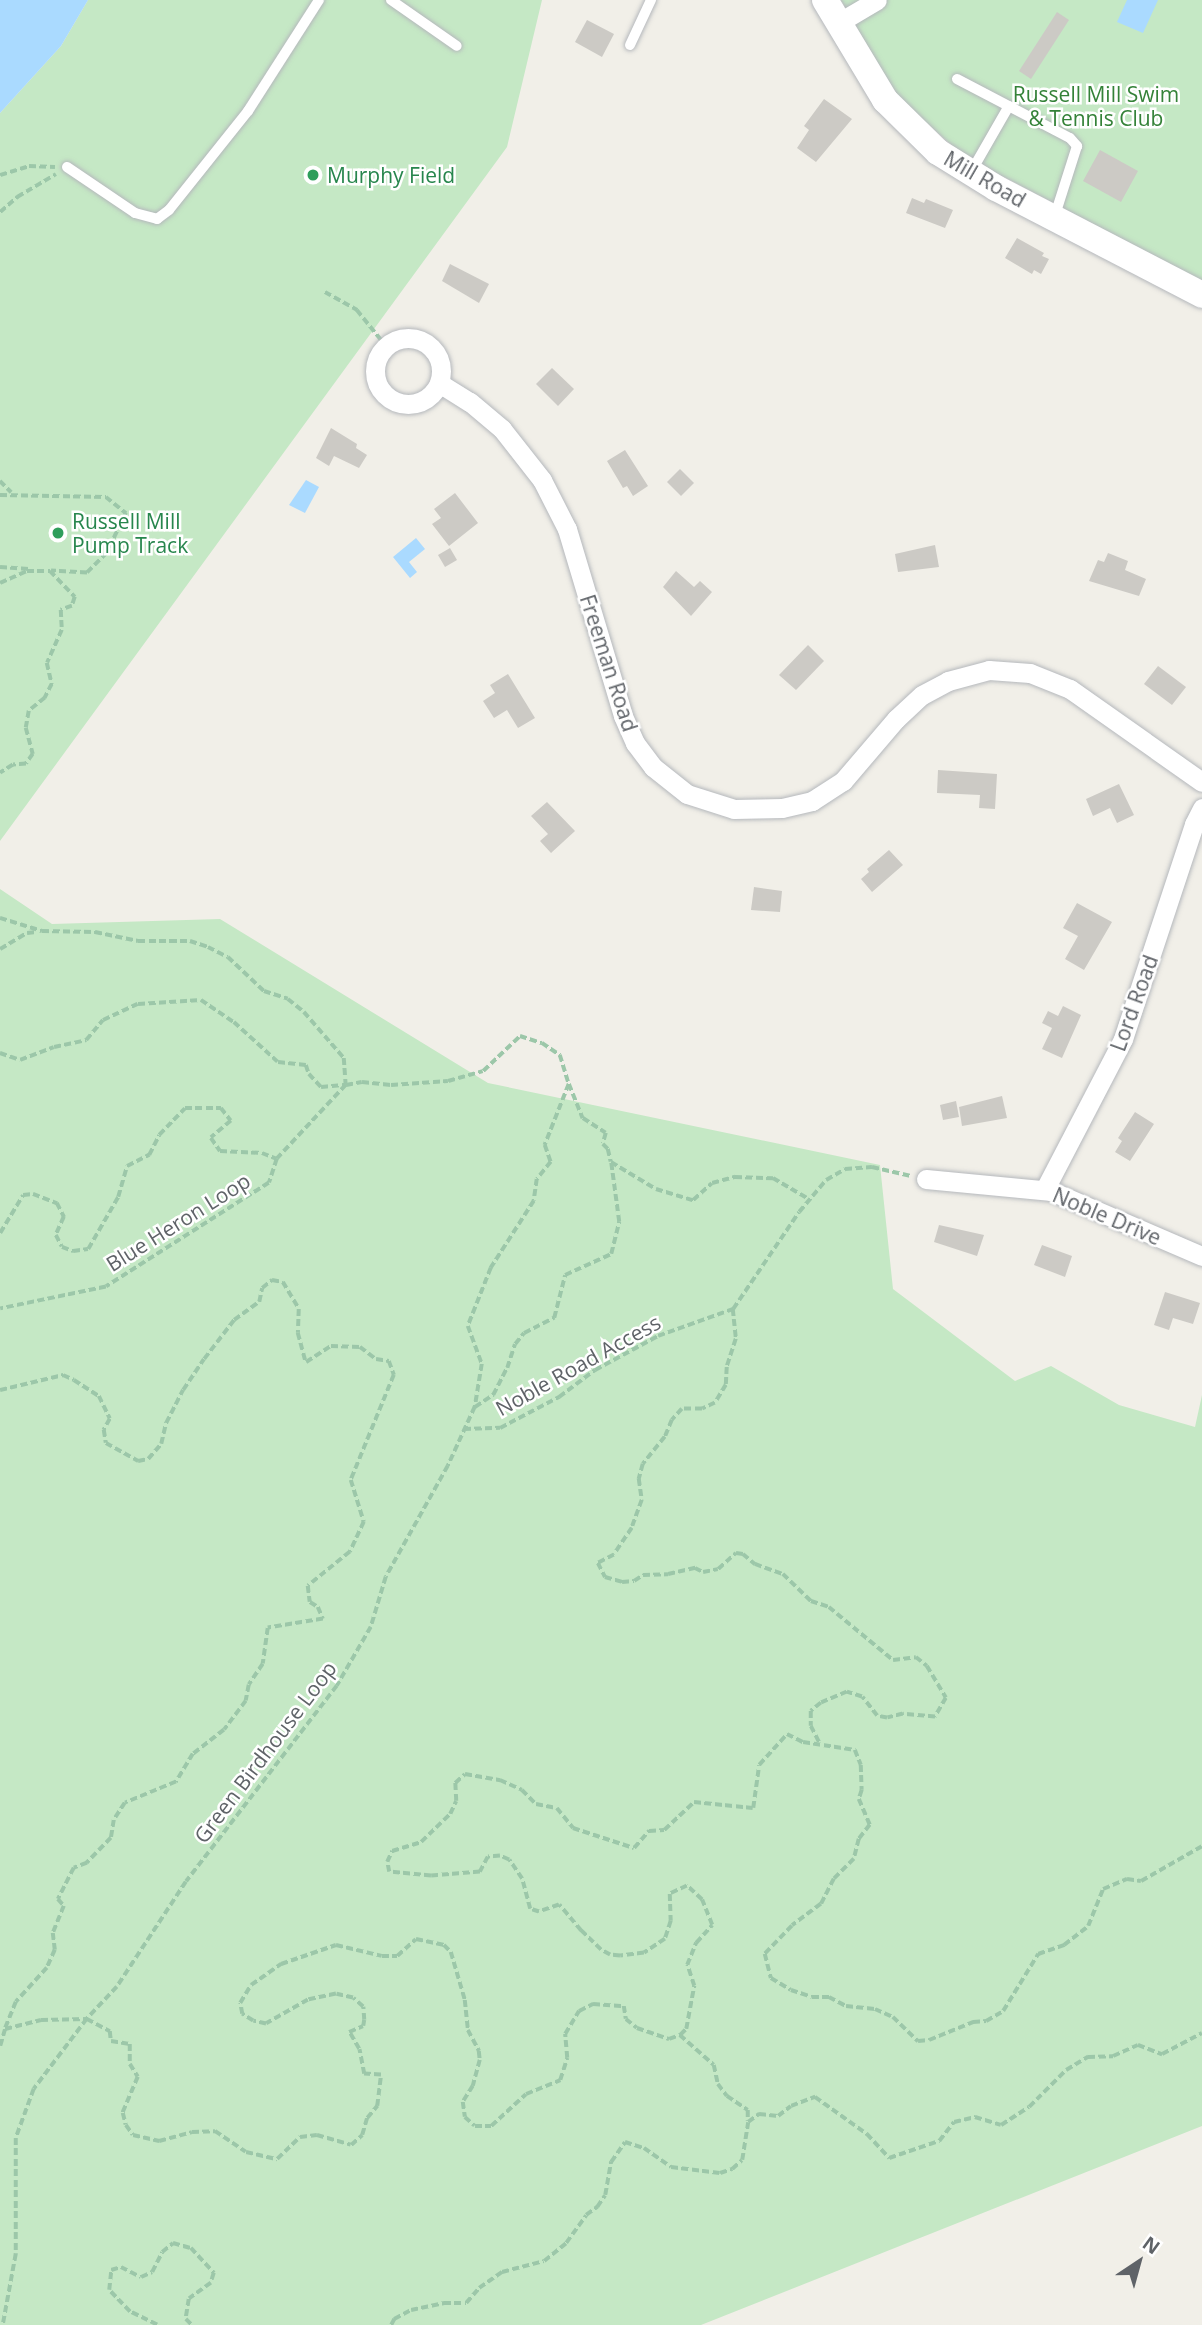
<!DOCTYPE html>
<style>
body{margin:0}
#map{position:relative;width:1202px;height:2325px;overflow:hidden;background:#f1efe8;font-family:"Open Sans",sans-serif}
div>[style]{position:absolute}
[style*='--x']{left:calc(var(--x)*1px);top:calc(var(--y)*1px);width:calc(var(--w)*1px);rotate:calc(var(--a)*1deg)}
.green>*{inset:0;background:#c5e8c5}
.water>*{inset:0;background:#aadaff}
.building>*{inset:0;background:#cccac5}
.path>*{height:3.5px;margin-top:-1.75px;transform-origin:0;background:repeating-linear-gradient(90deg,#9cc7a9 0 7px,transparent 0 10.5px)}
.roads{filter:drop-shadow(0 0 2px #b5b8bc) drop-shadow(0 0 2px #b5b8bc)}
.service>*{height:10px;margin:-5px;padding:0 5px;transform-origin:5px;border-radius:5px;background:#fff}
.minor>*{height:19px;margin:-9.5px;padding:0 9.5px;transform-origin:9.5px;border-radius:9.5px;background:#fff}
.minor>.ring{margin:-9.5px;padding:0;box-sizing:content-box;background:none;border:19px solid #fff;border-radius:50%}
.secondary>*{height:26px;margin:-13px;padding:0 13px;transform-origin:13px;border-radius:13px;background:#fff}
.dots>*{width:19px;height:19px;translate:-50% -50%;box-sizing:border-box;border:4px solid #fff;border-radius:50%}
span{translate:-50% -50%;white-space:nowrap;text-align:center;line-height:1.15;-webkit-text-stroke:5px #fff;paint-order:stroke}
.park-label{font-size:21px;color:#348238}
.leisure-label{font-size:21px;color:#27864d}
.left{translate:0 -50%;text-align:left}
.street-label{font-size:21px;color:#5f6368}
.north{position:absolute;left:1104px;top:2227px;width:70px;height:70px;-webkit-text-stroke:5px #fff;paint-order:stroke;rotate:36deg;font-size:19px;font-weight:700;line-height:28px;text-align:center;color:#5f6368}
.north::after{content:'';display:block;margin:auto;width:24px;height:32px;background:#5f6368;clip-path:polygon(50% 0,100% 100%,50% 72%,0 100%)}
</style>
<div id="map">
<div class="green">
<i style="clip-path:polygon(88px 0,542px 0,507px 147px,0 841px,0 113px,61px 46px)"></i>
<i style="clip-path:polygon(841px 0,1202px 0,1202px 281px,964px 156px,897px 97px)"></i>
<i style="clip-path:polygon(0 889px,52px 924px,220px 919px,488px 1083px,880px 1165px,893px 1289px,1015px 1381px,1051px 1366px,1119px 1405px,1195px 1427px,1202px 1395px,1202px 2126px,701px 2325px,0 2325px)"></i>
</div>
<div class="water">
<i style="clip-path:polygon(0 0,88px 0,61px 46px,0 113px)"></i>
<i style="clip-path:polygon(1127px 0,1158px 0,1143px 33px,1117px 22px)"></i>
<i style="clip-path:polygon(306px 480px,319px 487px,305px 513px,289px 505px)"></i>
<i style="clip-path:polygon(416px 538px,425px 549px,409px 562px,417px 572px,410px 578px,393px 557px)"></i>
</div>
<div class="building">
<i style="clip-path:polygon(1057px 12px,1069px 20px,1031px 79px,1019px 71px)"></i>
<i style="clip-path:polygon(587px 20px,614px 34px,602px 57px,575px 42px)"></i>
<i style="clip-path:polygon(824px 99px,852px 119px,816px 162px,797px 148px,809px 130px,804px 126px)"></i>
<i style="clip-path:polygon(1100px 150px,1138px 171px,1121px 202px,1083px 181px)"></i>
<i style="clip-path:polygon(912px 198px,924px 203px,926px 199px,953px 210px,945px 228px,906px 213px)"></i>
<i style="clip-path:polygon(1017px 238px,1044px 253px,1042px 256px,1049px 259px,1041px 274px,1034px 270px,1032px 274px,1005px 258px)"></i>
<i style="clip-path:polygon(450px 264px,489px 284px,479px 303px,442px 281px)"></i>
<i style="clip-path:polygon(552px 368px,574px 389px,558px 406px,536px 384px)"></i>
<i style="clip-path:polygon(331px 428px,357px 444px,356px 448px,367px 455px,359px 468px,334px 456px,329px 466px,316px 458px)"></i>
<i style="clip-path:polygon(625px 450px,648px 486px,633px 496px,627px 486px,623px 488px,607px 461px)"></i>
<i style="clip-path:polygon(680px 469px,694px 483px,681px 496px,667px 482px)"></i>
<i style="clip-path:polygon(455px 493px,478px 523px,449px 546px,432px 524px,441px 518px,434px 509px)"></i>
<i style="clip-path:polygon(935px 545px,939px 567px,898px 572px,895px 554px)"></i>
<i style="clip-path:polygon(450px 548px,457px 560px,445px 567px,438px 555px)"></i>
<i style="clip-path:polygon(1108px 553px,1128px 561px,1125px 570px,1146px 579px,1139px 596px,1089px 581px,1098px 560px,1104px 562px)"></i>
<i style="clip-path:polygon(676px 571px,694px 587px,700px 581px,712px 592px,691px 616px,663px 587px)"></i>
<i style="clip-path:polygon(808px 645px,824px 661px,796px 690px,779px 675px)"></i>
<i style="clip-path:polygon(1158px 666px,1186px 687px,1172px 705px,1144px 684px)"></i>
<i style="clip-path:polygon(508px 674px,535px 718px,518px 728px,507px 710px,494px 718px,483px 701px,495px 693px,490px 685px)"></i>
<i style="clip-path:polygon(938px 770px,997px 774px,995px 809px,979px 808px,980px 795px,937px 793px)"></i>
<i style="clip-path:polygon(1119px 784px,1134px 815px,1117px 823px,1110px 808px,1093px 816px,1086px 799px)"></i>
<i style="clip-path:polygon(547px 802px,575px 831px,551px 853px,540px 841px,548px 834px,531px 816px)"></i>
<i style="clip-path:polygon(889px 850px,903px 865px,872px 892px,861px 879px,869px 872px,867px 869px)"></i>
<i style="clip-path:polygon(754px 887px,782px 891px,780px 912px,751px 910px)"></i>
<i style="clip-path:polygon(1077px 903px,1112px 922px,1084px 970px,1065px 959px,1078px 936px,1063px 928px)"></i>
<i style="clip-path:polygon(1063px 1006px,1081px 1015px,1062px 1058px,1042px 1049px,1052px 1028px,1042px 1023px,1048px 1011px,1058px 1016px)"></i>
<i style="clip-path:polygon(1002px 1096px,1007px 1118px,962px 1126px,959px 1107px)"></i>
<i style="clip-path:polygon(956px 1101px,959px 1117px,943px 1120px,940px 1105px)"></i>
<i style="clip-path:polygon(1135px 1112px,1154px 1124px,1130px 1161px,1115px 1152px,1122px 1141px,1118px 1138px)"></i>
<i style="clip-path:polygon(939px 1225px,984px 1235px,977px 1256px,934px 1242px)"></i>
<i style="clip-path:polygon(1042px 1245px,1072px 1256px,1065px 1277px,1034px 1265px)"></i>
<i style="clip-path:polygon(1165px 1292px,1200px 1303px,1193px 1324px,1173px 1318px,1169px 1330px,1154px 1325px)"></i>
</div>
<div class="path">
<i style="--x:0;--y:175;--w:30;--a:-17"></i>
<i style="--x:29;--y:166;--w:26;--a:2"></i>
<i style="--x:0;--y:212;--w:23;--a:-41"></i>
<i style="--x:17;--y:197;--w:45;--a:-30.5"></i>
<i style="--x:325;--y:292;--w:37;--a:29"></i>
<i style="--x:357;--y:310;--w:46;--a:51.1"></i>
<i style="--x:0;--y:481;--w:16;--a:45"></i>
<i style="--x:0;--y:495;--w:106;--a:1.1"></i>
<i style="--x:106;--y:497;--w:26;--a:39"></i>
<i style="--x:126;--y:513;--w:44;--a:115.4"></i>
<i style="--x:107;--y:553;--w:28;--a:135"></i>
<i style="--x:87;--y:573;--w:36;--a:-177"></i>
<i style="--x:0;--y:567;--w:29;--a:4"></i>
<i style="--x:0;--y:583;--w:30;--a:-24"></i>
<i style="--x:27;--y:571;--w:23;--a:0"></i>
<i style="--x:50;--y:571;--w:36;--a:46"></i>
<i style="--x:75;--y:597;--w:9;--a:108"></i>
<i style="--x:72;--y:606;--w:12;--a:160"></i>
<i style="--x:61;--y:610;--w:20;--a:87"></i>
<i style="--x:62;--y:630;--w:36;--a:114"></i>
<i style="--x:47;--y:663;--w:22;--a:77"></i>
<i style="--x:52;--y:684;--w:16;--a:117"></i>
<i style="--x:45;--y:698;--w:21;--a:141"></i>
<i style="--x:29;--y:711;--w:17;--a:100"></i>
<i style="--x:26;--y:728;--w:27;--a:75"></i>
<i style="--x:33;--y:754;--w:12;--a:125"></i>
<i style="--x:26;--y:764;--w:13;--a:176"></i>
<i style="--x:13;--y:765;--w:15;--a:148"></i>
<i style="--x:0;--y:918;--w:44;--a:17.2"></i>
<i style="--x:42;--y:931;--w:53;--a:1.1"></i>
<i style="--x:95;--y:932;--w:44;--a:11.8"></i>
<i style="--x:138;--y:941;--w:52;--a:0"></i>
<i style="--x:190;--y:941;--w:19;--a:18"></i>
<i style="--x:208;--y:947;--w:22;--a:27"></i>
<i style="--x:228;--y:957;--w:50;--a:43.4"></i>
<i style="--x:264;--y:991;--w:25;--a:18"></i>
<i style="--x:288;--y:999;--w:21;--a:39"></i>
<i style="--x:304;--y:1012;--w:61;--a:49"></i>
<i style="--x:344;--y:1058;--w:27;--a:86"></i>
<i style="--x:346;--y:1085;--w:16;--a:-11"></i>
<i style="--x:362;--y:1082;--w:29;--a:6"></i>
<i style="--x:391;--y:1085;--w:57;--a:-4"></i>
<i style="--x:448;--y:1081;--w:36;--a:-16"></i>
<i style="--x:483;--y:1071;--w:51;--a:-43.4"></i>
<i style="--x:520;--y:1036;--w:23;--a:18"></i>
<i style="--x:542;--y:1043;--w:22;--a:34"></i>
<i style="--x:560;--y:1055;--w:30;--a:73"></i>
<i style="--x:569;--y:1084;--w:66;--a:111.5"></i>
<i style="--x:545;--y:1145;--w:18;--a:71"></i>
<i style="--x:551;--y:1162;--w:22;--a:129"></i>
<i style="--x:537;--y:1179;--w:22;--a:98"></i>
<i style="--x:534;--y:1201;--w:80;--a:122.7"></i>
<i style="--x:491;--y:1268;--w:62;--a:111.6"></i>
<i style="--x:468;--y:1326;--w:40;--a:69.8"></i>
<i style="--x:482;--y:1364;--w:44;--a:99.2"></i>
<i style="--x:475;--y:1407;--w:65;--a:114.6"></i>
<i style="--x:448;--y:1466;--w:127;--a:119.2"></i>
<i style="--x:386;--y:1577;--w:52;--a:106.7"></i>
<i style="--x:371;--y:1627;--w:68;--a:120"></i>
<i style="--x:337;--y:1686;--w:247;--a:127.6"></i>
<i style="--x:186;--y:1882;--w:126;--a:123.3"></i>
<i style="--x:117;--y:1987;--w:44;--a:133.2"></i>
<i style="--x:87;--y:2019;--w:88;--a:127.1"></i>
<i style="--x:34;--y:2089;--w:52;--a:110.2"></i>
<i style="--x:16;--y:2138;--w:116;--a:90"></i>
<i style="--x:16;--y:2254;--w:72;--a:100.4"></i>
<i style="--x:0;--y:949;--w:31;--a:-31"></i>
<i style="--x:27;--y:933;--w:9;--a:-6"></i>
<i style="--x:0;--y:1053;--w:21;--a:19"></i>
<i style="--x:20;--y:1060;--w:36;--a:-21"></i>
<i style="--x:54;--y:1047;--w:33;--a:-12"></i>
<i style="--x:86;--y:1040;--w:26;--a:-50"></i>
<i style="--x:103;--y:1020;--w:38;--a:-25"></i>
<i style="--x:138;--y:1004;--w:63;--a:-3.6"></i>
<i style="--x:201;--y:1000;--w:40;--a:34"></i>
<i style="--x:234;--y:1022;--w:59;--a:42.3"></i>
<i style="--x:278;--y:1062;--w:28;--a:6"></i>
<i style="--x:306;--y:1065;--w:9;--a:72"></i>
<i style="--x:309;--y:1074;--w:18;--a:47"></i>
<i style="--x:321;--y:1087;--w:25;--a:-5"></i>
<i style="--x:346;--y:1085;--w:101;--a:133"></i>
<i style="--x:277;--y:1159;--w:25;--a:108"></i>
<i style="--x:269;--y:1183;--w:193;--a:147.5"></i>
<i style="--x:106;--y:1287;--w:108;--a:168.3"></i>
<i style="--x:569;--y:1084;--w:37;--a:68"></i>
<i style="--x:583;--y:1118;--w:27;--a:33"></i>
<i style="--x:606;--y:1133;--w:11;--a:105"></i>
<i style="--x:603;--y:1144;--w:7;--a:45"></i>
<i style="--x:608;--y:1149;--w:13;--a:77"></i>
<i style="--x:611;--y:1162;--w:52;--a:31"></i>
<i style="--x:656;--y:1189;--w:39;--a:17"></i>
<i style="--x:693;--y:1200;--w:25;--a:-42"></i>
<i style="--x:712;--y:1183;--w:24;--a:-15"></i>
<i style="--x:735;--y:1177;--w:38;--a:2"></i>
<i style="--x:773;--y:1178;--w:42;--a:30.3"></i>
<i style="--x:0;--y:1233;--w:44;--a:-58.8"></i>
<i style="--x:23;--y:1195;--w:10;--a:-6"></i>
<i style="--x:33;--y:1194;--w:26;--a:21"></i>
<i style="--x:57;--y:1203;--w:16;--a:63"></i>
<i style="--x:64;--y:1217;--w:20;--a:114"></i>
<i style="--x:56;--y:1235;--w:13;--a:63"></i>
<i style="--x:62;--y:1247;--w:12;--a:20"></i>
<i style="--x:73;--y:1251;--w:15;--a:-8"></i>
<i style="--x:88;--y:1249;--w:60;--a:-60"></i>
<i style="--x:118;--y:1197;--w:32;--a:-74"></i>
<i style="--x:127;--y:1166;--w:25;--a:-27"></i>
<i style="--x:149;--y:1155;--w:22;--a:-63"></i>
<i style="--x:159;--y:1135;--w:37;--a:-46"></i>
<i style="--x:185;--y:1108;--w:36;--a:0"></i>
<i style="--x:221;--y:1108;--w:16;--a:52"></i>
<i style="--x:231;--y:1121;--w:26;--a:140"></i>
<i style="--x:211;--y:1138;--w:16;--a:55"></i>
<i style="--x:220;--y:1151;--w:42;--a:2.7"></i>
<i style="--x:262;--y:1153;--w:16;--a:22"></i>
<i style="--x:733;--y:1309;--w:30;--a:84"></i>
<i style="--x:736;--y:1339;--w:29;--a:108"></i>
<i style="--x:727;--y:1367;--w:18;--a:93"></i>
<i style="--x:726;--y:1385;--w:21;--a:121"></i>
<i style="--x:715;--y:1403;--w:14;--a:155"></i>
<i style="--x:702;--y:1409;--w:20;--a:180"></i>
<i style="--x:682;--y:1409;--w:15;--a:132"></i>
<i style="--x:672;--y:1420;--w:18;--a:112"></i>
<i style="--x:665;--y:1437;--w:35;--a:129"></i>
<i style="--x:643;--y:1464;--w:16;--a:105"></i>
<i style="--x:639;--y:1479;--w:21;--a:82"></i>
<i style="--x:642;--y:1500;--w:30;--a:110"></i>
<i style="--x:632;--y:1528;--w:32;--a:124"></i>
<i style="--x:614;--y:1555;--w:18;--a:153"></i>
<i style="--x:598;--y:1563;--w:16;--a:63"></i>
<i style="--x:605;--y:1577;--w:18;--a:16"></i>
<i style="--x:622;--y:1582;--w:12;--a:-5"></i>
<i style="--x:634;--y:1581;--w:11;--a:-34"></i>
<i style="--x:643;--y:1575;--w:25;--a:-2"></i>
<i style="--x:668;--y:1574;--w:28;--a:-13"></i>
<i style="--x:695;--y:1568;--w:9;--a:27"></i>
<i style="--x:703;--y:1572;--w:15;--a:-11"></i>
<i style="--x:718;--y:1569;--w:24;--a:-42"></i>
<i style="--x:736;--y:1553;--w:7;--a:8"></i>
<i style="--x:743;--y:1554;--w:16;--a:40"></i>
<i style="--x:755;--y:1564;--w:30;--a:20"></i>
<i style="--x:783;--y:1574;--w:39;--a:44"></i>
<i style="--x:811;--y:1601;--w:19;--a:18"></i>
<i style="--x:829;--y:1607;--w:83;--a:39.6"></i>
<i style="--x:893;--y:1660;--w:23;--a:-7"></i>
<i style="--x:916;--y:1657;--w:14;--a:39"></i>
<i style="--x:927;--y:1666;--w:37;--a:59"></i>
<i style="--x:946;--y:1698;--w:22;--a:120"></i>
<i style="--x:935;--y:1717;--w:32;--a:-175"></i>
<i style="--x:903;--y:1714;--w:16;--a:166"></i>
<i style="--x:887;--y:1718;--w:10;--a:-169"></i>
<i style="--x:877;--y:1716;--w:24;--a:-128"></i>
<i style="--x:862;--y:1697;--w:16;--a:-162"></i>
<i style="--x:847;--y:1692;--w:28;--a:157"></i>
<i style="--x:821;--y:1703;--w:13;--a:141"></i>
<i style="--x:811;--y:1711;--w:15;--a:90"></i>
<i style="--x:811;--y:1726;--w:20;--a:63"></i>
<i style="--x:0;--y:1390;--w:65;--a:-13.4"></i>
<i style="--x:63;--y:1375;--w:12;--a:24"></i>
<i style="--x:74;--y:1380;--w:30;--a:33"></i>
<i style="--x:99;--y:1396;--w:25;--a:64"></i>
<i style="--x:110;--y:1419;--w:13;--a:119"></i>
<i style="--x:104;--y:1430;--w:13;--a:81"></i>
<i style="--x:106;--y:1443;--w:37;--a:29"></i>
<i style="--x:138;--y:1461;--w:10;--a:-11"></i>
<i style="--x:148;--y:1459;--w:20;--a:-49"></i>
<i style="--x:161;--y:1444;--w:22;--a:-77"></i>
<i style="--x:166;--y:1423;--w:37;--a:-63"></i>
<i style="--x:183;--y:1390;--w:37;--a:-56"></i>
<i style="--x:204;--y:1359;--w:49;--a:-52.4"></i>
<i style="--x:234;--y:1320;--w:31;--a:-36"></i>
<i style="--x:259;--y:1302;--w:14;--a:-78"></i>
<i style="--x:262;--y:1288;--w:13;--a:-39"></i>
<i style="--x:272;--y:1280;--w:11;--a:10"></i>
<i style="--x:283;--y:1282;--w:31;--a:59"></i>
<i style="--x:299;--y:1309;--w:24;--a:92"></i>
<i style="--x:298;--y:1333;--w:30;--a:75"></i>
<i style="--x:306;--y:1362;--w:30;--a:-33"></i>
<i style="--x:331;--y:1346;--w:29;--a:2"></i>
<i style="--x:360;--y:1347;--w:20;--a:37"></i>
<i style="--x:376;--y:1359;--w:13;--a:9"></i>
<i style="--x:389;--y:1361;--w:15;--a:70"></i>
<i style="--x:394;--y:1375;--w:113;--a:112.3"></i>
<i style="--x:351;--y:1480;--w:44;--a:72.8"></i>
<i style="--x:364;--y:1522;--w:33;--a:115"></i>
<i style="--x:350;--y:1552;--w:54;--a:141"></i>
<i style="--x:308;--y:1586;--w:16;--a:83"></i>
<i style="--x:310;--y:1602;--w:9;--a:32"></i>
<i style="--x:318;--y:1607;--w:13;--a:67"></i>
<i style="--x:323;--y:1619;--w:56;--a:170.7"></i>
<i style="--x:268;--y:1628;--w:36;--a:98"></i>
<i style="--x:263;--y:1664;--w:25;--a:124"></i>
<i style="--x:249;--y:1685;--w:16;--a:101"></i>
<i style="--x:246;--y:1701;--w:36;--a:127"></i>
<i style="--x:224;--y:1730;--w:39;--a:142"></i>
<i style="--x:193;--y:1754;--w:33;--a:121"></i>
<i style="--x:176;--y:1782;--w:55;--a:157.6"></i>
<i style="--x:125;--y:1803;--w:20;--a:123"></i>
<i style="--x:114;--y:1820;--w:18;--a:99"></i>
<i style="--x:111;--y:1838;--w:35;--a:134"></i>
<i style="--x:87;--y:1863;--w:14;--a:159"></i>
<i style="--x:74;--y:1868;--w:35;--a:117"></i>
<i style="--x:58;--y:1899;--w:9;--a:49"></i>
<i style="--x:64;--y:1906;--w:29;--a:112"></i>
<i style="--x:53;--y:1933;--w:17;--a:83"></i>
<i style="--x:55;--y:1950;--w:20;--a:114"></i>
<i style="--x:47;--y:1968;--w:46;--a:132.4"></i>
<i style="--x:16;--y:2002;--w:29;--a:112"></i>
<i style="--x:475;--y:1407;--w:22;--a:-34"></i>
<i style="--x:493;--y:1395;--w:30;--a:-63"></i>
<i style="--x:507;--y:1368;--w:25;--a:-72"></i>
<i style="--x:515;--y:1344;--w:14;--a:-51"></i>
<i style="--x:524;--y:1333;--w:34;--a:-27"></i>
<i style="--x:554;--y:1318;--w:44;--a:-75.7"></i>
<i style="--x:565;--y:1275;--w:51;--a:-24.5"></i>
<i style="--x:611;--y:1254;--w:33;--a:-76"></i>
<i style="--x:619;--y:1222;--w:60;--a:-97.7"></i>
<i style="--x:464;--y:1429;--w:36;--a:-2"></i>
<i style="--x:500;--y:1428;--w:67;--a:-27.7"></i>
<i style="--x:559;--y:1397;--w:45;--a:-36.9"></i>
<i style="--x:595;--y:1370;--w:72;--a:-28.4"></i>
<i style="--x:658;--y:1336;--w:80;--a:-19.8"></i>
<i style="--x:733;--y:1309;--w:117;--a:-55.8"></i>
<i style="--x:799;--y:1212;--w:42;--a:-49.8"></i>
<i style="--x:826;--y:1180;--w:22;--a:-30"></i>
<i style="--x:845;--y:1169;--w:27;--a:-4"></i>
<i style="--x:872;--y:1167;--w:40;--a:13"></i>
<i style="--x:680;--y:2035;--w:45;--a:41.4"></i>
<i style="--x:714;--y:2065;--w:19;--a:78"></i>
<i style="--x:718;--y:2084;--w:15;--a:53"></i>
<i style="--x:727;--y:2096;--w:25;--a:34"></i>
<i style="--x:748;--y:2110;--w:11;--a:90"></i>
<i style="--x:0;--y:2046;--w:18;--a:-74"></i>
<i style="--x:5;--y:2029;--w:37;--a:-14"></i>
<i style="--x:41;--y:2020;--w:46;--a:-1.2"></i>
<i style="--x:87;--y:2019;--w:26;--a:28"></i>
<i style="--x:110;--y:2031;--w:10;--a:84"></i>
<i style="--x:111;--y:2041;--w:19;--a:9"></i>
<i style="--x:130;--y:2044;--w:20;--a:90"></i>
<i style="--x:130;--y:2064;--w:15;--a:58"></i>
<i style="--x:138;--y:2077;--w:39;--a:113"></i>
<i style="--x:123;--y:2113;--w:12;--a:76"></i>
<i style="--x:126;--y:2125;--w:12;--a:55"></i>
<i style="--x:133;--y:2135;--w:27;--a:13"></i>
<i style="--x:159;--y:2141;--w:34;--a:-15"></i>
<i style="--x:192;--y:2132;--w:23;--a:-2"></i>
<i style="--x:215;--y:2131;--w:37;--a:34"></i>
<i style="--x:246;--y:2152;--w:32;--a:13"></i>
<i style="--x:277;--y:2159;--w:32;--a:-44"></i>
<i style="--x:300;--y:2137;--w:17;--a:-7"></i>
<i style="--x:317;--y:2135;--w:35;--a:16"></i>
<i style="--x:351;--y:2145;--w:15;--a:-42"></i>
<i style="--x:362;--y:2135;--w:18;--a:-74"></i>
<i style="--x:367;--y:2118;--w:16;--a:-50"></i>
<i style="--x:377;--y:2106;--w:31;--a:-83"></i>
<i style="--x:381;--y:2075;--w:17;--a:-177"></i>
<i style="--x:364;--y:2074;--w:25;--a:-101"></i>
<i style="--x:359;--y:2049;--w:20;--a:-120"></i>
<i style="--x:349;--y:2032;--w:15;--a:-23"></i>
<i style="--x:363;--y:2026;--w:6;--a:-81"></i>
<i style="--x:364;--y:2020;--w:13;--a:-94"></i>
<i style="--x:363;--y:2007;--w:13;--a:-138"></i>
<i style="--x:353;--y:1998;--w:17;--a:-167"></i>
<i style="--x:336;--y:1994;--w:29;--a:168"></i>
<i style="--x:308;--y:2000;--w:48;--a:150.3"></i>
<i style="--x:266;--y:2024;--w:13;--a:-167"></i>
<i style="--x:253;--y:2021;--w:13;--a:-148"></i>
<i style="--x:242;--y:2014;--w:11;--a:-100"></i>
<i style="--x:240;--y:2003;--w:21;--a:-59"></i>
<i style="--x:251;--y:1985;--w:37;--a:-35"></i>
<i style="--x:281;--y:1964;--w:58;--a:-19.1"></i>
<i style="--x:336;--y:1945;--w:47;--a:13.4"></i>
<i style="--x:382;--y:1956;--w:15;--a:0"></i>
<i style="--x:397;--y:1956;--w:25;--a:-42"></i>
<i style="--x:416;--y:1939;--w:29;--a:12"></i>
<i style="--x:444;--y:1945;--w:10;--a:45"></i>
<i style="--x:451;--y:1952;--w:50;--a:73.7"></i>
<i style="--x:465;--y:2000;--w:30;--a:84"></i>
<i style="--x:468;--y:2030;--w:24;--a:62"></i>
<i style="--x:479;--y:2051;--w:9;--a:84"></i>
<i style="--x:480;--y:2060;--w:27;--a:105"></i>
<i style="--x:473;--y:2086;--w:19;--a:122"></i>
<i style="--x:463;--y:2102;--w:15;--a:82"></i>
<i style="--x:465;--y:2117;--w:13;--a:42"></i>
<i style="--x:475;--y:2126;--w:16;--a:0"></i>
<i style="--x:491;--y:2126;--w:47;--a:-42.4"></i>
<i style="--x:526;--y:2094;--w:37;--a:-22"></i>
<i style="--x:560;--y:2080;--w:23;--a:-72"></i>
<i style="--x:567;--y:2058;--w:24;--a:-95"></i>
<i style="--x:565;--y:2034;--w:27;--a:-59"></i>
<i style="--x:579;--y:2011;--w:16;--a:-27"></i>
<i style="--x:593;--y:2004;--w:31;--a:4"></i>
<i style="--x:624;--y:2006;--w:13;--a:81"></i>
<i style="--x:626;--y:2019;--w:14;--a:39"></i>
<i style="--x:637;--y:2028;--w:34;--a:19"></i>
<i style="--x:669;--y:2039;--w:12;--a:-20"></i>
<i style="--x:680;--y:2035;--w:8;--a:-45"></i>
<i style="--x:686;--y:2029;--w:44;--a:-79.5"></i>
<i style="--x:694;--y:1986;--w:22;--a:-108"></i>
<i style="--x:687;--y:1965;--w:24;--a:-68"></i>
<i style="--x:696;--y:1943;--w:24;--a:-48"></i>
<i style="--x:712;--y:1925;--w:27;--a:-112"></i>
<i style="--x:702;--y:1900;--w:21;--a:-137"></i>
<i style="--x:687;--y:1886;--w:19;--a:155"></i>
<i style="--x:670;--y:1894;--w:27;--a:88"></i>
<i style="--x:671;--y:1921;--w:19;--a:108"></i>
<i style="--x:665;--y:1939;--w:25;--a:146"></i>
<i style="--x:644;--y:1953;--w:24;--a:173"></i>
<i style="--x:620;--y:1956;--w:10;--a:-174"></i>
<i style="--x:610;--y:1955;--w:10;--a:-151"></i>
<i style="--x:601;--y:1950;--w:28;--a:-136"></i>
<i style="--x:581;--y:1931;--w:34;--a:-130"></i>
<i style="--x:559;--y:1905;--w:21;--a:161"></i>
<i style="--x:539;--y:1912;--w:9;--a:-162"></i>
<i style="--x:530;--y:1909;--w:31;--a:-105"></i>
<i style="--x:522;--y:1879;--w:23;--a:-124"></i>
<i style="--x:509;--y:1860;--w:10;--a:-156"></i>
<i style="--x:500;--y:1856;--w:12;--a:175"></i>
<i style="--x:488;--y:1857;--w:17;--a:118"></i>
<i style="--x:480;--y:1872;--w:49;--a:175.3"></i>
<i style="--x:431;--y:1876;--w:42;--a:-174.6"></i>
<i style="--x:389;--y:1872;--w:10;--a:-101"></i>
<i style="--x:387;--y:1862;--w:12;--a:-66"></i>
<i style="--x:392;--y:1851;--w:30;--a:-17"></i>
<i style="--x:421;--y:1842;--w:40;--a:-44"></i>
<i style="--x:450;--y:1814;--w:14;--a:-65"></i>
<i style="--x:456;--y:1801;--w:18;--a:-93"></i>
<i style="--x:455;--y:1783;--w:13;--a:-42"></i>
<i style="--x:465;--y:1774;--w:36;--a:10"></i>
<i style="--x:500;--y:1780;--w:24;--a:24"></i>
<i style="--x:522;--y:1790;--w:20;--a:45"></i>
<i style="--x:536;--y:1804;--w:21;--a:11"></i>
<i style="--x:557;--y:1808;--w:26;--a:51"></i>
<i style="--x:573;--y:1828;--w:64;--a:18.2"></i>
<i style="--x:634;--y:1848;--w:23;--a:-49"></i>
<i style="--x:649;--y:1831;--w:15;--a:-4"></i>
<i style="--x:664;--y:1830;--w:41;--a:-43"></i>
<i style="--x:694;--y:1802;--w:59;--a:5.8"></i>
<i style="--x:753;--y:1808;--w:43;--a:-82.1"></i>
<i style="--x:759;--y:1765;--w:42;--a:-47.9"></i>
<i style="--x:787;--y:1734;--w:18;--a:27"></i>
<i style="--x:803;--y:1742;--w:53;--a:8.7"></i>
<i style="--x:855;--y:1750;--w:16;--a:68"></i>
<i style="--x:861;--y:1765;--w:25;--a:88"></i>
<i style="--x:862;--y:1790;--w:9;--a:108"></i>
<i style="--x:859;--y:1799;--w:28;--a:67"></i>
<i style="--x:870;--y:1825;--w:18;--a:128"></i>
<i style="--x:859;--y:1839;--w:21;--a:104"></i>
<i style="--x:854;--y:1859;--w:28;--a:135"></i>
<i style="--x:834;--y:1879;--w:28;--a:117"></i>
<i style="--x:821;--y:1904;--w:36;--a:143"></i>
<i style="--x:792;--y:1926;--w:39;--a:134"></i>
<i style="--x:765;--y:1954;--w:25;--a:76"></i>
<i style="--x:771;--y:1978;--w:23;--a:31"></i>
<i style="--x:791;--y:1990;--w:22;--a:18"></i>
<i style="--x:812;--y:1997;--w:17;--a:0"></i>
<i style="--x:829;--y:1997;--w:19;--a:28"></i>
<i style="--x:846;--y:2006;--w:29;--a:6"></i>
<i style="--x:875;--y:2009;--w:20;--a:24"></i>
<i style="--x:893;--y:2017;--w:35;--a:44"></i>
<i style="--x:918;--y:2041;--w:11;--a:-5"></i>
<i style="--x:929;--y:2040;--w:48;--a:-22.2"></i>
<i style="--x:973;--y:2022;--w:13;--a:-4"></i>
<i style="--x:986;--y:2021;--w:20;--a:-30"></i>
<i style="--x:1003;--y:2011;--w:67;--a:-58.4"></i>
<i style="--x:1038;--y:1954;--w:28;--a:-19"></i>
<i style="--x:1064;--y:1945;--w:31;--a:-38"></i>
<i style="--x:1088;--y:1926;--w:40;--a:-68"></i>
<i style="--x:1103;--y:1889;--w:26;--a:-23"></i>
<i style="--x:1127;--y:1879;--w:14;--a:8"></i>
<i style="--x:1141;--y:1881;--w:70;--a:-29.8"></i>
<i style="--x:157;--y:2325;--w:30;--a:-154"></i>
<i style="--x:130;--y:2312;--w:30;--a:-134"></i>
<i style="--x:109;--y:2290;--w:20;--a:-84"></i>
<i style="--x:111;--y:2270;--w:10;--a:-17"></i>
<i style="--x:121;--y:2267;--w:22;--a:27"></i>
<i style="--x:141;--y:2277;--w:12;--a:-24"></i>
<i style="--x:152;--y:2272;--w:22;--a:-63"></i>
<i style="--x:162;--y:2252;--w:14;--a:-39"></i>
<i style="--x:173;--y:2243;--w:19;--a:16"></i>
<i style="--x:191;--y:2248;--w:34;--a:47"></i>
<i style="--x:214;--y:2273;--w:10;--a:107"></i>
<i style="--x:211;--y:2283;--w:27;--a:144"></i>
<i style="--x:189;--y:2299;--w:20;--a:99"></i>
<i style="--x:186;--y:2319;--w:8;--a:45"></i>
<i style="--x:391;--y:2325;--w:7;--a:-63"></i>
<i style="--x:394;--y:2319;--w:19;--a:-28"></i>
<i style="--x:411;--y:2310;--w:34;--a:-12"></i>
<i style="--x:444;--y:2303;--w:22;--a:0"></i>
<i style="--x:466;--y:2303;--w:20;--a:-49"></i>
<i style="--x:479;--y:2288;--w:28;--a:-35"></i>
<i style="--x:502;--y:2272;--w:43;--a:-14.7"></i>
<i style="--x:544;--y:2261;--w:28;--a:-39"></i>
<i style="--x:566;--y:2243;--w:34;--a:-54"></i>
<i style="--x:586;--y:2215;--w:14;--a:-36"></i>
<i style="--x:597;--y:2207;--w:14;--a:-56"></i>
<i style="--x:605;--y:2195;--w:34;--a:-80"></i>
<i style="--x:611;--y:2162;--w:24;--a:-55"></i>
<i style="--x:625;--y:2142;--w:20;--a:18"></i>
<i style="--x:644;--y:2148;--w:33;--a:35"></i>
<i style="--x:671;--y:2167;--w:49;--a:7"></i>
<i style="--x:720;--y:2173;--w:13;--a:-18"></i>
<i style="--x:732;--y:2169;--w:13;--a:-42"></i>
<i style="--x:742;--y:2160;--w:38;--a:-81"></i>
<i style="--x:748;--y:2122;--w:14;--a:-36"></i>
<i style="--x:759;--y:2114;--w:19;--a:6"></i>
<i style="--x:778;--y:2116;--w:16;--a:-38"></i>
<i style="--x:791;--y:2106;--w:26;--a:-21"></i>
<i style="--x:815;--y:2097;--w:64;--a:35.4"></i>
<i style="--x:867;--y:2134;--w:33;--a:47"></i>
<i style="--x:889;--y:2158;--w:53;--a:-18.8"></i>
<i style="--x:939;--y:2141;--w:24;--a:-52"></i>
<i style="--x:954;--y:2122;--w:22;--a:-13"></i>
<i style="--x:975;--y:2117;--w:27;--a:17"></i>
<i style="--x:1001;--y:2125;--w:33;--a:-33"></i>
<i style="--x:1029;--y:2107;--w:52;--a:-45"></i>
<i style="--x:1066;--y:2070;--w:26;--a:-31"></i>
<i style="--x:1088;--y:2057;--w:25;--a:-2"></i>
<i style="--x:1113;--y:2056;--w:27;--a:-24"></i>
<i style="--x:1138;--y:2045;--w:26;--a:21"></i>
<i style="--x:1162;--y:2054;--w:45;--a:-27.7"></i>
</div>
<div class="roads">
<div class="service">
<i style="--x:391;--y:0;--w:80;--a:34.9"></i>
<i style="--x:630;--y:45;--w:50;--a:-65"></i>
<i style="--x:957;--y:79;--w:127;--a:27.6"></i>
<i style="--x:1070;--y:138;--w:11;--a:49"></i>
<i style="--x:1077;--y:146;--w:76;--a:107.7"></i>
<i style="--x:67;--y:167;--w:82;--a:34.1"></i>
<i style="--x:135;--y:213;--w:23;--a:15"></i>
<i style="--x:157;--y:219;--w:15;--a:-37"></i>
<i style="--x:169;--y:210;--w:127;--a:-51.4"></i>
<i style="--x:248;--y:111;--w:132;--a:-57.4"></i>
<i style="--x:971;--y:172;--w:76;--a:-60.1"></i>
</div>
<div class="minor">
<i style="--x:838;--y:23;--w:45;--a:-30.5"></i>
<i class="ring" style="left:375px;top:338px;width:47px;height:47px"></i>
<i style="--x:439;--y:383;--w:36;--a:32"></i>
<i style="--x:470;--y:402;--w:42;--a:40.2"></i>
<i style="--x:502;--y:429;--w:65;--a:51.9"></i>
<i style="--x:542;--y:480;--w:55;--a:63"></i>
<i style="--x:567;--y:529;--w:195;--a:73.3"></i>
<i style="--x:623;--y:716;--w:30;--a:66"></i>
<i style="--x:635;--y:743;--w:30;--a:53"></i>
<i style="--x:653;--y:767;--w:43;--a:38.5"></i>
<i style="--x:687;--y:794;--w:49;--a:17.7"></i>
<i style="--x:734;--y:809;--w:48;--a:-1.2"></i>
<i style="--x:782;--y:808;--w:31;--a:-13"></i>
<i style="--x:812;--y:801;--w:37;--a:-33"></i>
<i style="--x:843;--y:781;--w:82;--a:-49.5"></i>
<i style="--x:896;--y:719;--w:35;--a:-43"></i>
<i style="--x:922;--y:695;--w:30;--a:-28"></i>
<i style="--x:948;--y:681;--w:42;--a:-15"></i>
<i style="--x:989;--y:670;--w:41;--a:4.2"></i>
<i style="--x:1030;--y:673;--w:43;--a:21.8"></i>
<i style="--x:1070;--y:689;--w:161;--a:35.2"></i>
<i style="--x:926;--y:1179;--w:126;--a:5.5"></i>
<i style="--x:1051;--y:1191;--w:164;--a:23.3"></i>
<i style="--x:1045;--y:1189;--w:169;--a:-62.5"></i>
<i style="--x:1123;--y:1039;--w:226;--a:-71.7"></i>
<i style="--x:1194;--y:824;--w:18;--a:-63"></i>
</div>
<div class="secondary">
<i style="--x:825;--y:0;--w:117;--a:59"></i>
<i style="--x:885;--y:100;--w:74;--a:44.5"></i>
<i style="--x:938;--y:152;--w:68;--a:31.8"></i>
<i style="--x:996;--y:188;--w:232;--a:27.4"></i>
</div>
</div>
<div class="dots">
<i style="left:313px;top:175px;background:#2e9e5b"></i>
<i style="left:58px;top:533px;background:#2e9e5b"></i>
</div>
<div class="park-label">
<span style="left:1096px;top:106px">Russell Mill Swim<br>&amp; Tennis Club</span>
</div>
<div class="leisure-label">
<span class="left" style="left:327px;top:175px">Murphy Field</span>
<span class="left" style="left:72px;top:533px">Russell Mill<br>Pump Track</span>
</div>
<div class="street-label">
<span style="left:985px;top:179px;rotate:30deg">Mill Road</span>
<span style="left:609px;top:663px;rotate:72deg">Freeman Road</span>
<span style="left:1134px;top:1003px;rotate:-70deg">Lord Road</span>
<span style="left:1107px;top:1216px;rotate:23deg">Noble Drive</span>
<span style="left:178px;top:1222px;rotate:-32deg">Blue Heron Loop</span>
<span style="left:578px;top:1365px;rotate:-29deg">Noble Road Access</span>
<span style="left:265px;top:1752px;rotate:-53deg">Green Birdhouse Loop</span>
</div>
<div class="north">N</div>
</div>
